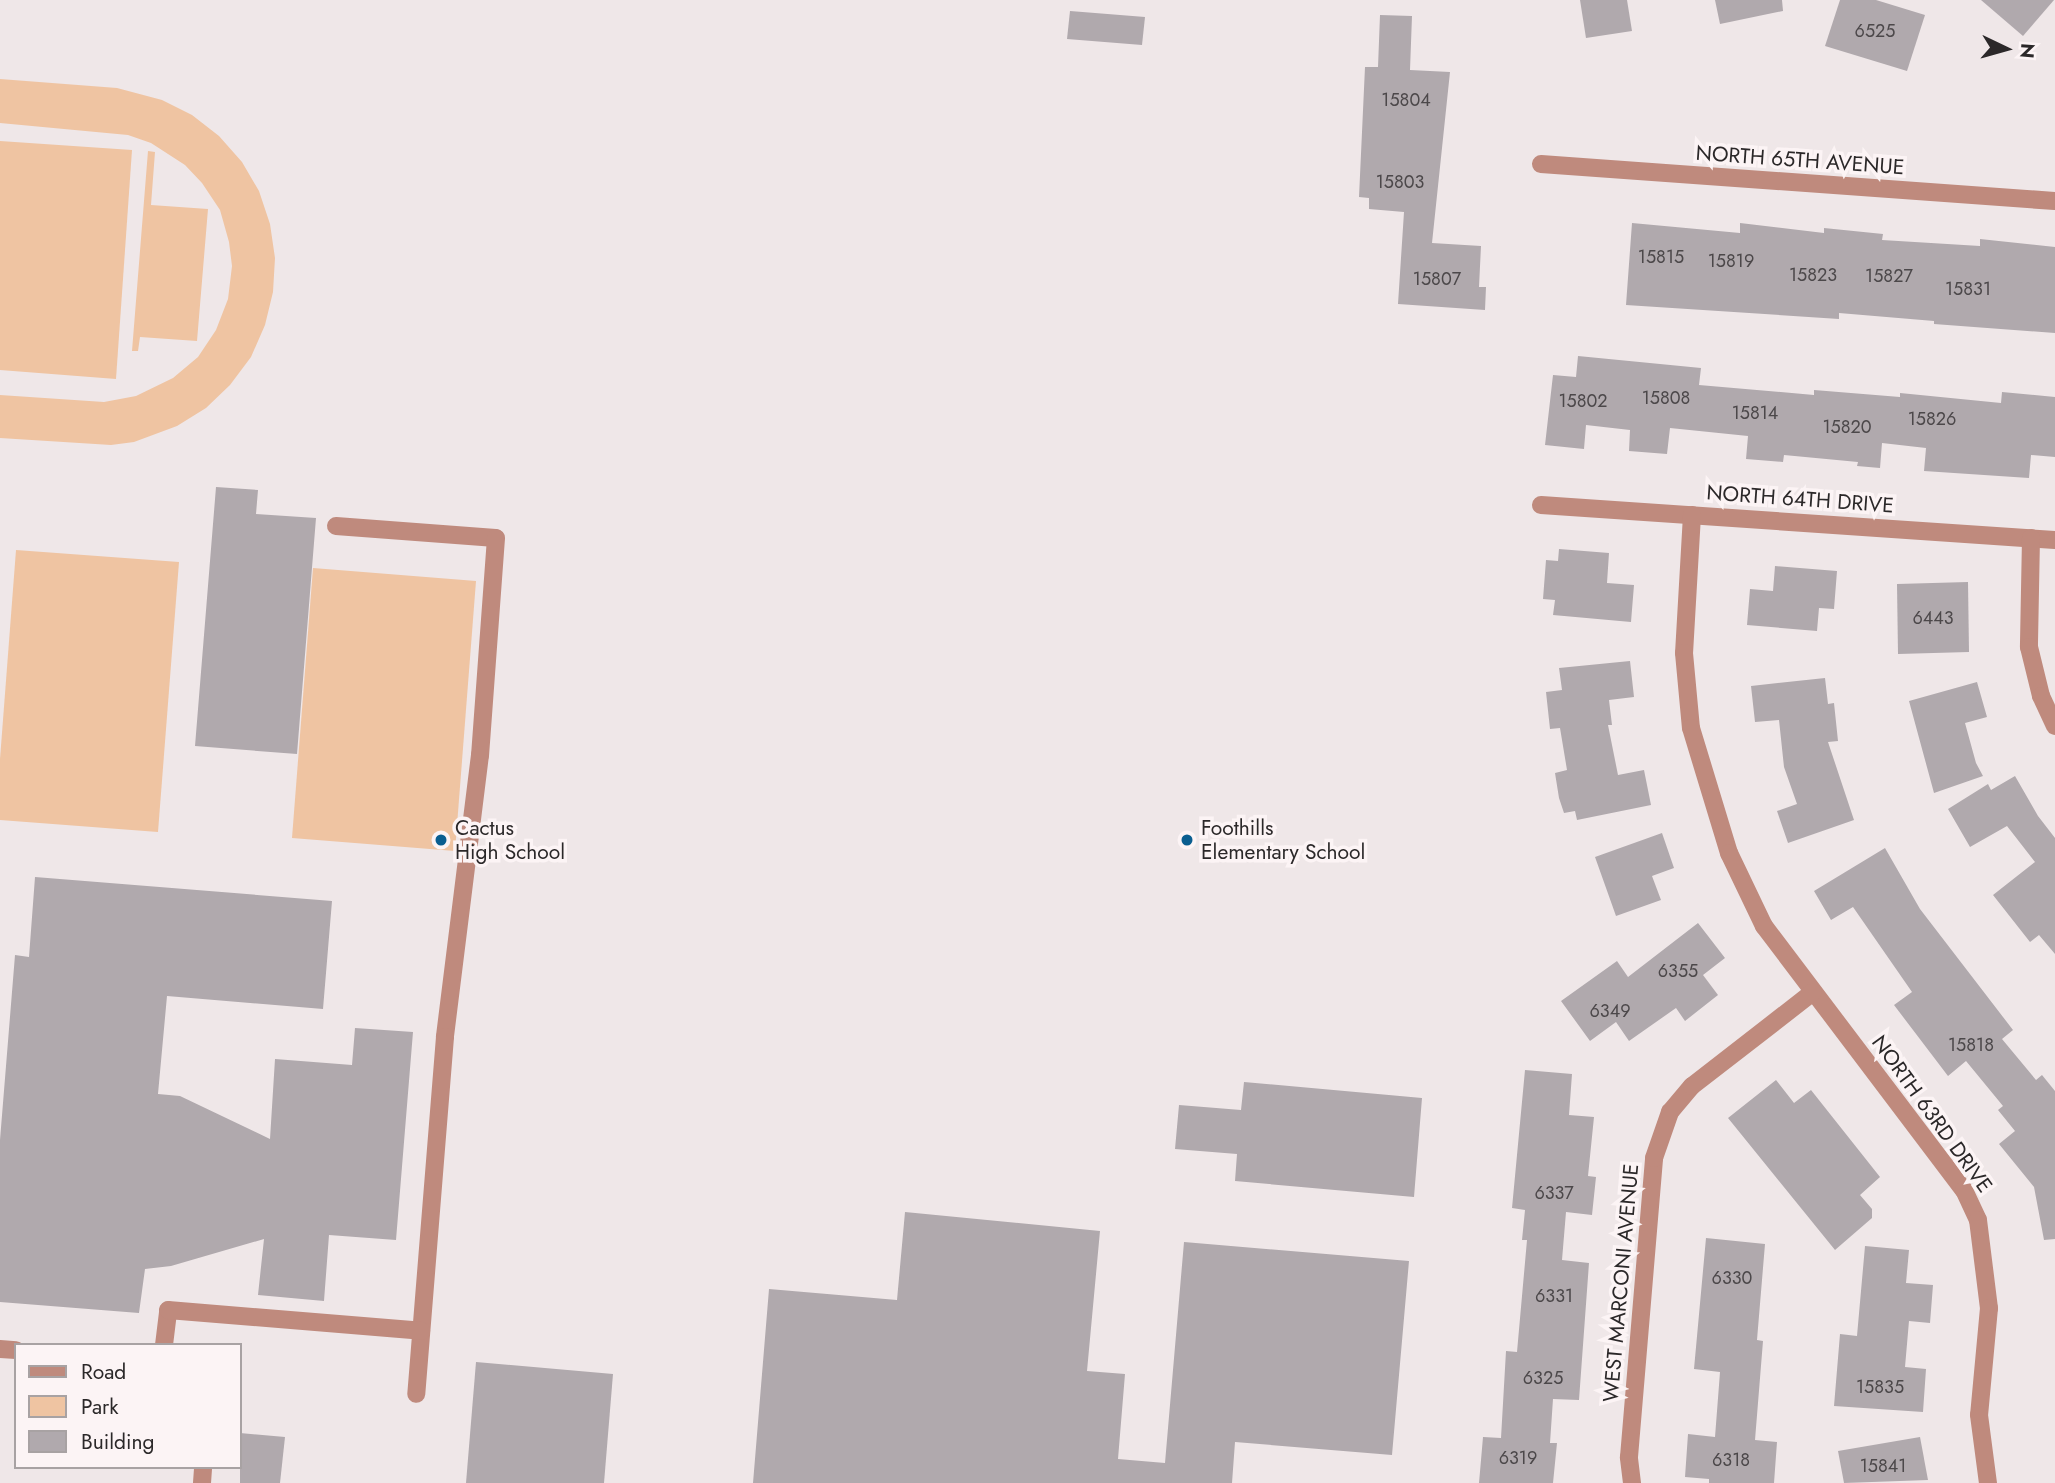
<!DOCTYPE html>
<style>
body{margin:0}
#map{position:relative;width:2055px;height:1483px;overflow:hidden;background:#efe7e8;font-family:Jost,sans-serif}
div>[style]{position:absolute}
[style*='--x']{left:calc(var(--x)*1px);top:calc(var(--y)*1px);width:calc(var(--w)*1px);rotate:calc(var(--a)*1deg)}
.green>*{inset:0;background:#efc4a2}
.building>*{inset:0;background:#b0a9ad}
.minor>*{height:18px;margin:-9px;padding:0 9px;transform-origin:9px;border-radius:9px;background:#bf8a7d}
.dots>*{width:19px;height:19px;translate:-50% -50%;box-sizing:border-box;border:4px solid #fcf4f5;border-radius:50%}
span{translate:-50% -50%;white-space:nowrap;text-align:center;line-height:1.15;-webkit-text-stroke:7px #fcf4f5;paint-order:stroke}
.number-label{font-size:18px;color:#4c484a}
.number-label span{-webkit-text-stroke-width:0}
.street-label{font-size:21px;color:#2b2829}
.poi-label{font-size:21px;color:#2b2829}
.left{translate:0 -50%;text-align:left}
.legend{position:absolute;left:14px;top:1343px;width:228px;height:126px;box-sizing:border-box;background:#fcf4f5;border:2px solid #a8a2a3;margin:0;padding:9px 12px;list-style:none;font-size:21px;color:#2b2829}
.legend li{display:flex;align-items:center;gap:14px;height:35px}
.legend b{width:35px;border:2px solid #a8a2a3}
.north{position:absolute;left:1971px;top:14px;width:70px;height:70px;-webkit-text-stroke:5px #fcf4f5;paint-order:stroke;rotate:95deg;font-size:19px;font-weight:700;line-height:28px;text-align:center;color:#2b2829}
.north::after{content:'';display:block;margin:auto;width:24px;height:32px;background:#2b2829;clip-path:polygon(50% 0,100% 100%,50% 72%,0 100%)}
</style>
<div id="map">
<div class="green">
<i style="clip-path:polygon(0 79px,117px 88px,162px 100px,192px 115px,219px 136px,242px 162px,259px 191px,270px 224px,275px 258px,273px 292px,265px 325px,251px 357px,230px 385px,206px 408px,177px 426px,134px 442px,111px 445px,0 438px,0 395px,104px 402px,136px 396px,173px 378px,198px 357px,216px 330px,228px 299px,232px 266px,229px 242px,220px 210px,202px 183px,185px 165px,151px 143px,128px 135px,0 123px)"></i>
<i style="clip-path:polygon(0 141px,132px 150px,116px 379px,0 370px)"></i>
<i style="clip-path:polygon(148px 151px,155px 152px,151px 205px,208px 209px,197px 341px,140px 337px,138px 351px,132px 351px)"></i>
<i style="clip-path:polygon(16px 550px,179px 562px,158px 832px,0 820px,0 759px)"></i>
<i style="clip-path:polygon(313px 568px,476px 581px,455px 851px,292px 838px)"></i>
</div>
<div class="building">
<i style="clip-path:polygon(1580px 0,1627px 0,1632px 31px,1586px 38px)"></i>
<i style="clip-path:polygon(1715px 0,1782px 0,1783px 11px,1720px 24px)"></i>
<i style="clip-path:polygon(1840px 0,1876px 0,1925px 15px,1907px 71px,1825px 46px)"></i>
<i style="clip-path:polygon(1981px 0,2054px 0,2023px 36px)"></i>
<i style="clip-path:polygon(1070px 11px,1145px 17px,1142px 45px,1067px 39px)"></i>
<i style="clip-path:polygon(1380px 15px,1412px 16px,1410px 70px,1450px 72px,1432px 243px,1481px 246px,1479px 287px,1486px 287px,1485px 310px,1398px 304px,1404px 212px,1369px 209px,1369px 198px,1359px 197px,1365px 67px,1378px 67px)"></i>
<i style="clip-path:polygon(1632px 223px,1740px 233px,1740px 223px,1824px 233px,1824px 228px,1883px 234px,1882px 240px,1980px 246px,1980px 239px,2055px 247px,2055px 333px,1934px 324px,1934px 321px,1839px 313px,1839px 319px,1626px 305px)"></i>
<i style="clip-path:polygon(1578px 356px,1701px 368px,1699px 385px,1814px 395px,1814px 390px,1900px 397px,1900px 393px,2001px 403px,2002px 392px,2055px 397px,2055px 457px,2031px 455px,2029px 478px,1924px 471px,1926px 448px,1882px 443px,1880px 468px,1857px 466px,1858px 462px,1784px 455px,1783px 462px,1746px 459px,1748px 436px,1670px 428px,1667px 454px,1629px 451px,1630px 430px,1586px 425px,1584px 449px,1545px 445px,1553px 375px,1576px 377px)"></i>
<i style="clip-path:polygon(216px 487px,258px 490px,256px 514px,316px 518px,297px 754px,195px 746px)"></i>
<i style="clip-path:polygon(1559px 549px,1609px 553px,1607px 583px,1634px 585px,1631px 622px,1553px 615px,1555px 600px,1543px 599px,1546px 560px,1558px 561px)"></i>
<i style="clip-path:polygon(1775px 566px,1837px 571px,1834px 609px,1819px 608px,1817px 631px,1747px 625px,1750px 589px,1773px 591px)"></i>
<i style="clip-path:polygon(1968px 582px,1969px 652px,1898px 654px,1897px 584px)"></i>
<i style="clip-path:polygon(1630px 661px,1634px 697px,1609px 700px,1612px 725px,1608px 725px,1618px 775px,1644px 770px,1651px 805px,1577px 820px,1575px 811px,1564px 813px,1559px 798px,1555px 773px,1567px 770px,1560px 728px,1550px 729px,1546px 692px,1562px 690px,1559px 668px)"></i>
<i style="clip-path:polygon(1825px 678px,1828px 704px,1834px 703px,1838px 741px,1828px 742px,1854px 820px,1788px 843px,1777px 811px,1797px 804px,1784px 767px,1779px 720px,1755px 722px,1751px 686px)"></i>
<i style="clip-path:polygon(1977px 682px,1987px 717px,1965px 723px,1976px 763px,1983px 776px,1934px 793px,1909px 701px)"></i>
<i style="clip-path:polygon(2015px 776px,2038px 816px,2055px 838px,2055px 954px,2039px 935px,2030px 942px,1993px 895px,2035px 862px,2007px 826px,1970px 847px,1948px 809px,1988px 784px,1991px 790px)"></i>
<i style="clip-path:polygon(1662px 833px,1674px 868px,1652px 876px,1661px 900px,1616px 916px,1595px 857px)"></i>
<i style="clip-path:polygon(1885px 848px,1920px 909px,2013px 1030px,2002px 1039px,2036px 1080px,2042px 1075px,2055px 1091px,2055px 1239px,2044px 1240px,2034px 1187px,1999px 1144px,2015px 1131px,1998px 1110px,2003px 1106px,1966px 1061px,1948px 1076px,1894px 1005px,1912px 992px,1853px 907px,1831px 920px,1814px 891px)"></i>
<i style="clip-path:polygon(35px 877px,332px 901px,323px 1009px,167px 996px,158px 1094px,180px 1096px,270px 1139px,275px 1059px,352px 1065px,355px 1028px,413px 1032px,396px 1240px,329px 1235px,324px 1301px,258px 1295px,264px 1239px,171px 1266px,145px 1269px,139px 1313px,0 1302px,0 1140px,15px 955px,29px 957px)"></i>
<i style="clip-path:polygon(1698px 923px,1725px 958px,1703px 975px,1718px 995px,1685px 1021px,1676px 1008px,1629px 1041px,1616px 1022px,1590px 1041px,1561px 1001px,1617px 961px,1628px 977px)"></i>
<i style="clip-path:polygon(1525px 1070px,1572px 1074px,1569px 1115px,1594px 1117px,1588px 1176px,1596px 1177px,1592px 1215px,1566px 1212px,1562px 1260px,1589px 1263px,1579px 1400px,1553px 1399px,1550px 1443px,1557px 1443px,1553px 1483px,1479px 1483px,1483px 1437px,1501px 1438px,1506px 1351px,1517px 1352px,1527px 1240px,1522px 1240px,1525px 1210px,1512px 1208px)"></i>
<i style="clip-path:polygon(1776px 1080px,1794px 1103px,1811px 1090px,1880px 1177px,1860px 1195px,1872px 1209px,1872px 1218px,1835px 1250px,1728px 1118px)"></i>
<i style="clip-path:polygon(1244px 1082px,1422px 1098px,1414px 1197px,1235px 1181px,1237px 1154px,1175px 1149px,1179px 1105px,1241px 1110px)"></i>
<i style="clip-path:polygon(905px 1212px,1100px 1231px,1087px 1371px,1125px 1374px,1118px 1459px,1165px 1463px,1184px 1242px,1409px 1261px,1392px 1455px,1235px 1442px,1232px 1483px,753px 1483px,769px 1289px,897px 1300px)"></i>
<i style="clip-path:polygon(1706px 1238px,1765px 1244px,1757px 1340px,1763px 1341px,1755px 1440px,1777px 1442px,1774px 1483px,1709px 1483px,1709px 1479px,1685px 1477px,1688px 1434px,1715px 1437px,1720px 1372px,1694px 1369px)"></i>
<i style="clip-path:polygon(1865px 1246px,1909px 1250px,1906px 1283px,1933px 1285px,1930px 1323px,1909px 1321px,1905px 1367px,1926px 1369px,1923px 1412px,1834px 1406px,1840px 1334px,1857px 1336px)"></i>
<i style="clip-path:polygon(476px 1362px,613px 1374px,604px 1483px,466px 1483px)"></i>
<i style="clip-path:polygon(240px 1433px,285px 1437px,280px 1483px,240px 1483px)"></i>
<i style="clip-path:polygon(1920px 1437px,1928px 1480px,1844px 1483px,1838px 1451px)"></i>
</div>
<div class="minor">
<i style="--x:1541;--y:164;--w:515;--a:4.12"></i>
<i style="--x:1541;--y:505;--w:515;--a:3.9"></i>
<i style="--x:1692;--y:515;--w:138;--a:93.3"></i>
<i style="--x:1684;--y:653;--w:75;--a:84.7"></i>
<i style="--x:1691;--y:728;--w:131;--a:73.1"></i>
<i style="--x:1729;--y:853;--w:81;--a:64.4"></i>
<i style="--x:1764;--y:926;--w:331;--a:52.9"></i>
<i style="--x:1964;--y:1190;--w:33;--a:65"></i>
<i style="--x:1978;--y:1220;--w:89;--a:82.9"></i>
<i style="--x:1989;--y:1308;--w:107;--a:95.3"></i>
<i style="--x:1979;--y:1415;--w:69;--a:82.5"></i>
<i style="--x:336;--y:526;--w:160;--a:4.3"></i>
<i style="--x:496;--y:538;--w:218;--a:94.2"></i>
<i style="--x:480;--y:755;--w:284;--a:97.1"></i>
<i style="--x:445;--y:1037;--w:358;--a:94.6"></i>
<i style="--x:2031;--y:538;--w:109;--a:91.1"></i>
<i style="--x:2029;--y:647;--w:50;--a:76.2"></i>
<i style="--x:2041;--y:696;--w:33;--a:65"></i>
<i style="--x:164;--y:1345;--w:35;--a:-83"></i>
<i style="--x:168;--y:1310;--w:254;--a:4.7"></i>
<i style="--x:0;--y:1349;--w:16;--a:4"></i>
<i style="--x:202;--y:1483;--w:16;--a:-86"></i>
<i style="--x:1632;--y:1483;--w:26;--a:-97"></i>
<i style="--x:1629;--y:1457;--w:300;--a:-85.2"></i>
<i style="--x:1654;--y:1158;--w:49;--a:-70.8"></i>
<i style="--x:1670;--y:1112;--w:34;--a:-50"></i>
<i style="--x:1692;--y:1086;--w:153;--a:-37.8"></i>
</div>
<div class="dots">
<i style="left:441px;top:840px;background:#0a5e90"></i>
<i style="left:1187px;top:840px;background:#0a5e90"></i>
</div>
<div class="number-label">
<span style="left:1875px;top:31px">6525</span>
<span style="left:1406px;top:100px">15804</span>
<span style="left:1400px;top:182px">15803</span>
<span style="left:1661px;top:257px">15815</span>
<span style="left:1731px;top:261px">15819</span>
<span style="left:1813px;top:275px">15823</span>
<span style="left:1889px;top:276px">15827</span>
<span style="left:1437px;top:279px">15807</span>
<span style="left:1968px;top:289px">15831</span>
<span style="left:1666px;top:398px">15808</span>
<span style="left:1583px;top:401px">15802</span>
<span style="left:1755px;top:413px">15814</span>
<span style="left:1932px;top:419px">15826</span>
<span style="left:1847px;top:427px">15820</span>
<span style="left:1933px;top:618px">6443</span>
<span style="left:1678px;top:971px">6355</span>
<span style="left:1610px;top:1011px">6349</span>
<span style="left:1971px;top:1045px">15818</span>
<span style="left:1554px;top:1193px">6337</span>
<span style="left:1732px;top:1278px">6330</span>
<span style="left:1554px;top:1296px">6331</span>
<span style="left:1543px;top:1378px">6325</span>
<span style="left:1880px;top:1387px">15835</span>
<span style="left:1518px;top:1458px">6319</span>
<span style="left:1731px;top:1460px">6318</span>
<span style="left:1883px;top:1466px">15841</span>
</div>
<div class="street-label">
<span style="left:1800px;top:160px;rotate:4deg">NORTH 65TH AVENUE</span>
<span style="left:1800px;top:499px;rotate:4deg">NORTH 64TH DRIVE</span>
<span style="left:1932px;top:1114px;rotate:54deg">NORTH 63RD DRIVE</span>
<span style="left:1621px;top:1283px;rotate:-85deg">WEST MARCONI AVENUE</span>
</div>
<div class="poi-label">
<span class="left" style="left:455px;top:840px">Cactus<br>High School</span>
<span class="left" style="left:1201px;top:840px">Foothills<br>Elementary School</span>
</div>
<ul class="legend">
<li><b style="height:9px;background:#bf8a7d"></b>Road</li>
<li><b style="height:19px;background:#efc4a2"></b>Park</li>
<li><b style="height:19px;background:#b0a9ad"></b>Building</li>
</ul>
<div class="north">N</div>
</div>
